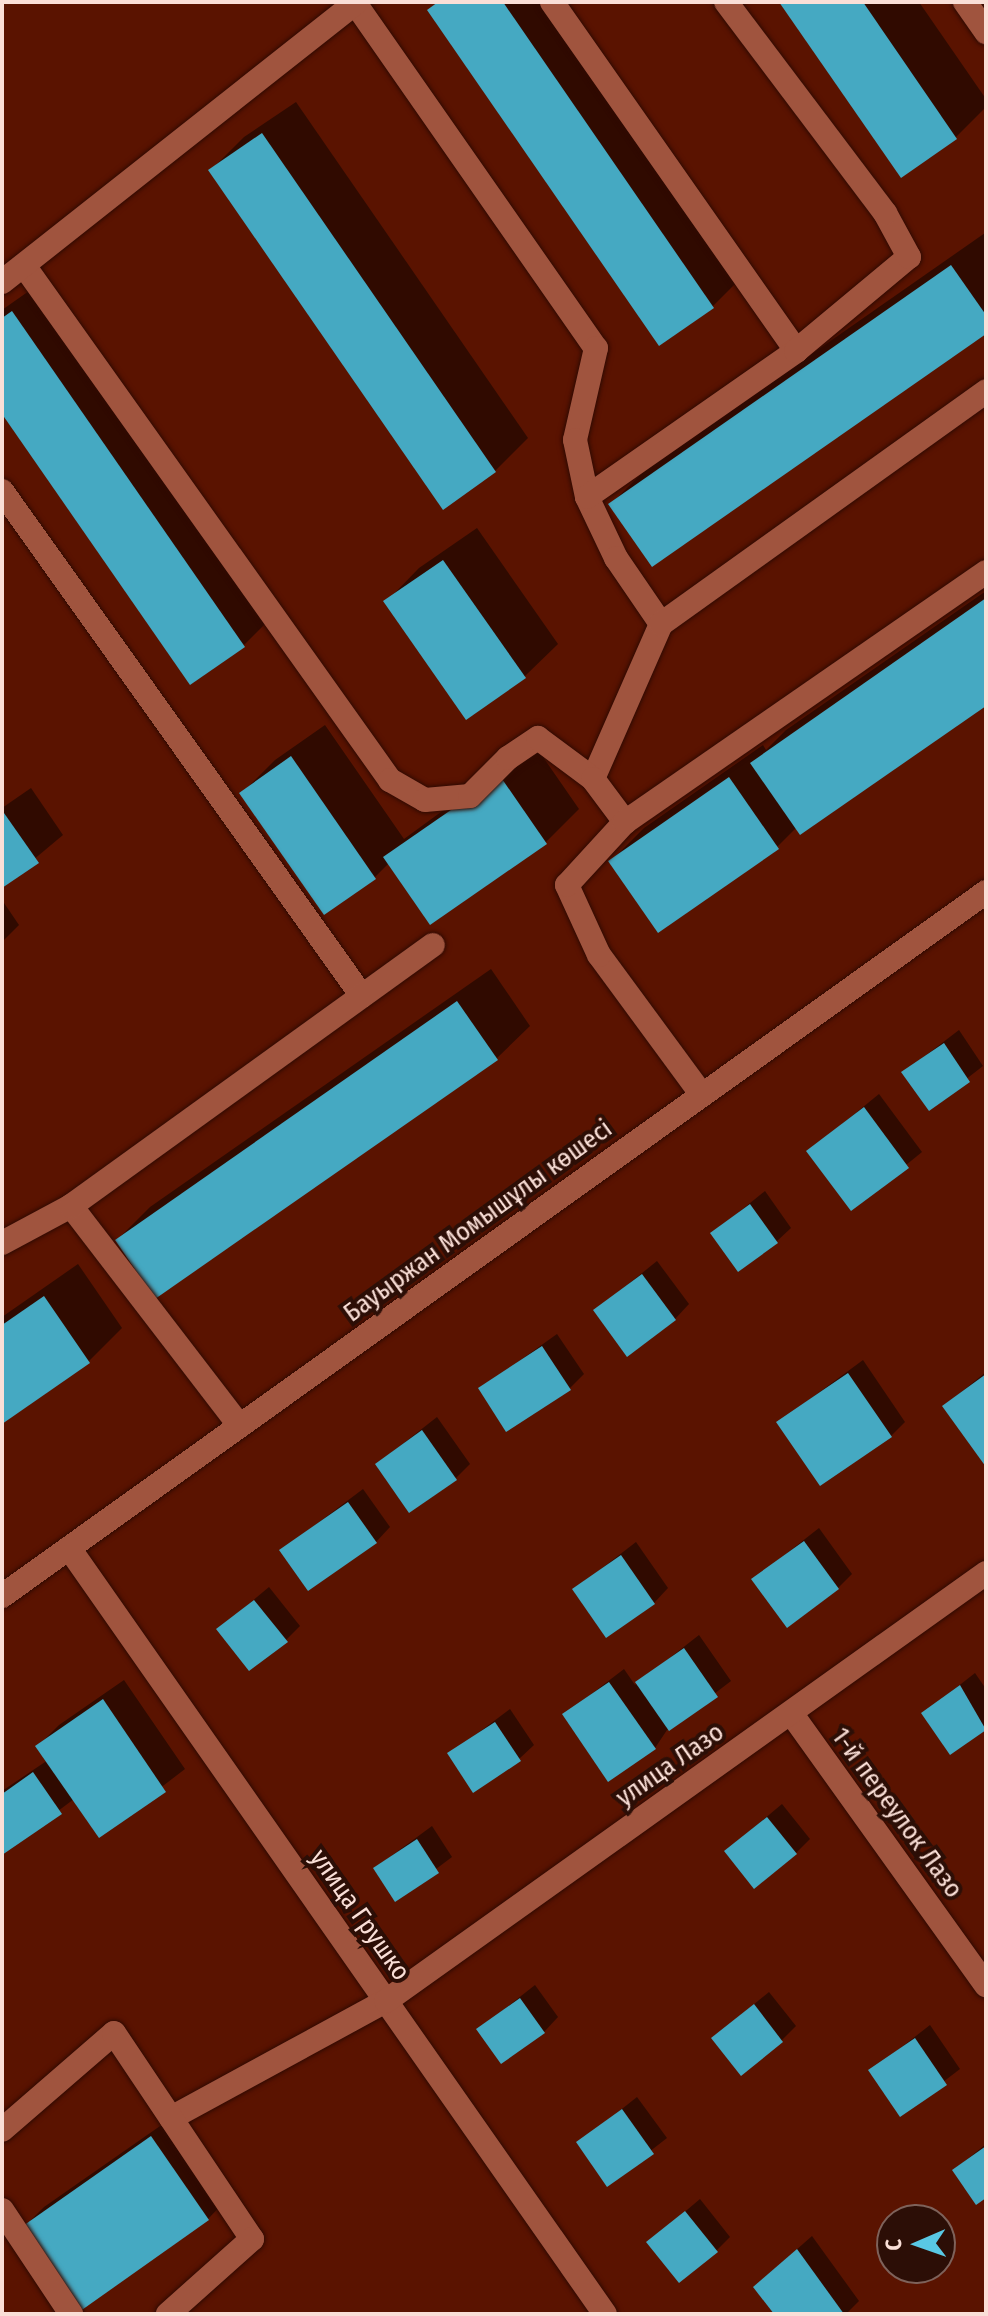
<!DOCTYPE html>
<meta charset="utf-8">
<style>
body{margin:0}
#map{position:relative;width:988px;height:2316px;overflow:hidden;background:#5a1300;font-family:"Fira Sans Condensed",sans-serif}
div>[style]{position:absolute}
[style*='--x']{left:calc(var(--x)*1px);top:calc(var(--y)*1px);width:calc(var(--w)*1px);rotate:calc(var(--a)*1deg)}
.shadow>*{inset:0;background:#0007}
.building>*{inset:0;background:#45a9c2}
.roads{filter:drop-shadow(0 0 2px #2f0a02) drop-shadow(0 0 2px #2f0a02)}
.minor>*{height:24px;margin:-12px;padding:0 12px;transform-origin:12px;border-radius:12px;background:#a0543e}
span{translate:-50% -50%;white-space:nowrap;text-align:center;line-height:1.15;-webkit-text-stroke:8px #2c0e06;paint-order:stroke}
.street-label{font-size:26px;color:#fadfd7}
.frame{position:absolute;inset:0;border:4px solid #fadfd7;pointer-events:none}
.north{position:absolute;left:876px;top:2204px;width:80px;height:80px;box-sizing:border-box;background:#2c0e06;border:2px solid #7e625a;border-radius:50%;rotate:268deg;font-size:22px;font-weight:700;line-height:32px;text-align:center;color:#fadfd7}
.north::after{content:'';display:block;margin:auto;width:28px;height:36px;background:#59c8e4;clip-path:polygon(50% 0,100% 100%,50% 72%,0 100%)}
</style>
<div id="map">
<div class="shadow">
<i style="clip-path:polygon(438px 2px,559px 2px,746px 273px,713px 306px,659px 343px,429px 10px)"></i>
<i style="clip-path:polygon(782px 2px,919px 2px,986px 99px,986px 107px,956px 137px,901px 175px)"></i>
<i style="clip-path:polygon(296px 102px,528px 438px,495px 471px,211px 170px,244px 137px)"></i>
<i style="clip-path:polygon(985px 233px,986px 331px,611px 504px,644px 471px)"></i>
<i style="clip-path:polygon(46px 279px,277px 612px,244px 645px,2px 410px,2px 310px)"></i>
<i style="clip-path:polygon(477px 528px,558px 644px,524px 677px,386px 602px,419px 568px)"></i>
<i style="clip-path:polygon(986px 591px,986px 703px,797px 827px,777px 847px,611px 861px,644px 828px,763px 745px,766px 750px,786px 730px)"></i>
<i style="clip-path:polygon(325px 725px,404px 839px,534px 744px,579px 809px,546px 842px,431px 922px,389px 863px,374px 878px,242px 793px,275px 760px)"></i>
<i style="clip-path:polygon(31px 788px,63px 835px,2px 886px,2px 808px)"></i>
<i style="clip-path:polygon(2px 900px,19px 925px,2px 942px)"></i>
<i style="clip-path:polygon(491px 969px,530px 1026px,496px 1059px,117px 1240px,150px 1207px)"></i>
<i style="clip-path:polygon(959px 1030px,983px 1066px,929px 1108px,904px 1072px)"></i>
<i style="clip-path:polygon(879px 1094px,922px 1152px,852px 1209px,809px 1151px)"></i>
<i style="clip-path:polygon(765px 1191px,791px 1228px,776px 1242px,713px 1233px)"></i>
<i style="clip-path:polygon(657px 1261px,689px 1304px,675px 1319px,596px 1310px)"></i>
<i style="clip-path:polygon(78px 1264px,122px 1328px,89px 1361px,2px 1422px,2px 1317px)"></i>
<i style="clip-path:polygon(557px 1334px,584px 1374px,569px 1389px,480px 1389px)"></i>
<i style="clip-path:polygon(863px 1360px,905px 1422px,891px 1436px,779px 1422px)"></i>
<i style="clip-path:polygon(986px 1372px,986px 1464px,944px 1406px)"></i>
<i style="clip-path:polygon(437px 1417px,470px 1464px,456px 1478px,377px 1464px)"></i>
<i style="clip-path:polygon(363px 1489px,390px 1527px,376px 1542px,282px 1550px)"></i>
<i style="clip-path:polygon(819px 1528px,852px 1574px,838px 1588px,754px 1579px)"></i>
<i style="clip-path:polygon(636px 1542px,668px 1588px,654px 1603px,575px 1589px)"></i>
<i style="clip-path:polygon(269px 1587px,300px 1626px,286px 1640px,219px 1629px)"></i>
<i style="clip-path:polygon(699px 1635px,731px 1681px,667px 1730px,655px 1748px,564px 1715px,624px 1669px,635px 1685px)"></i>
<i style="clip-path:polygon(975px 1673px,986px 1689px,986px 1728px,950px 1752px,924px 1713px)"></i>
<i style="clip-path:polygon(124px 1680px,185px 1769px,99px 1835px,74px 1799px,2px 1853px,2px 1791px,48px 1760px,38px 1746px,59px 1725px)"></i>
<i style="clip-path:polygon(510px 1709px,534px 1745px,519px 1759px,450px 1754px)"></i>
<i style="clip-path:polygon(782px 1804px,810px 1839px,796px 1853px,726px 1851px)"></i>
<i style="clip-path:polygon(432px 1826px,452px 1857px,396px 1899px,375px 1868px)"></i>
<i style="clip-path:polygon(535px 1985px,558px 2017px,544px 2032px,479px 2029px)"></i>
<i style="clip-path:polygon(769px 1992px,796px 2026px,782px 2040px,713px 2038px)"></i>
<i style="clip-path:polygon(930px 2025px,960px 2069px,900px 2115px,871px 2071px)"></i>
<i style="clip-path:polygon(637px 2097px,667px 2138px,608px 2184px,579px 2143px)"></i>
<i style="clip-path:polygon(173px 2117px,228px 2198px,208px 2219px,23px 2228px,44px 2207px)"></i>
<i style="clip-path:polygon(986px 2144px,986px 2195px,954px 2170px)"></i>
<i style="clip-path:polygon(700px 2199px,730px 2237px,716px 2251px,649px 2242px)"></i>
<i style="clip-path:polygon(812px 2236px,859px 2301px,846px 2314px,777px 2314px,770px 2273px)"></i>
</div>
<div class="building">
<i style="clip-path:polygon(438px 2px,503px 2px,714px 308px,659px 346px,427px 10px)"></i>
<i style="clip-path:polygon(779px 2px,863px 2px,957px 139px,901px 178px)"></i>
<i style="clip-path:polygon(262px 133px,496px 472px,443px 510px,208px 170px)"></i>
<i style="clip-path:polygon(951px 265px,986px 315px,986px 334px,652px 567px,608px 504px)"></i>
<i style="clip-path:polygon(12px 311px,245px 647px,190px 685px,2px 414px,2px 318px)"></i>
<i style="clip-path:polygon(443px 560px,526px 678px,466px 720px,383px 601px)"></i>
<i style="clip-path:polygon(986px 598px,986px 706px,800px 835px,750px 763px)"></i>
<i style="clip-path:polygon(291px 756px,376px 879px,324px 915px,239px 793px)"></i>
<i style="clip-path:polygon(500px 776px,547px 844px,430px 925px,383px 857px)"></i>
<i style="clip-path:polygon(729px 777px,779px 849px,658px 933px,608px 861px)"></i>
<i style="clip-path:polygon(4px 813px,39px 863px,2px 888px,2px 815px)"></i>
<i style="clip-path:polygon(457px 1001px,498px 1060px,155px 1299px,115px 1240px)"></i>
<i style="clip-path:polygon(944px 1043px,970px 1082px,929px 1111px,901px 1072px)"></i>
<i style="clip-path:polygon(864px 1107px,909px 1168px,851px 1211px,806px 1151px)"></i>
<i style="clip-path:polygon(750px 1204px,778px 1243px,738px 1272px,710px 1233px)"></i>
<i style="clip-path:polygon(642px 1274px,676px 1320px,627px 1357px,593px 1310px)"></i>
<i style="clip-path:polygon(44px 1296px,90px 1363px,2px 1424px,2px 1325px)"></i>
<i style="clip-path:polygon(542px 1346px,571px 1390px,506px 1432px,478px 1388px)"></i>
<i style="clip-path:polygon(848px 1373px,892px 1437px,820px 1486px,776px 1422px)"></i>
<i style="clip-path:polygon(986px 1374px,986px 1467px,942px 1406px)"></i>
<i style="clip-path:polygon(422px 1430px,457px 1480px,409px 1513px,375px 1464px)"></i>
<i style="clip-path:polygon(348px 1502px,377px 1543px,308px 1591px,279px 1550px)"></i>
<i style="clip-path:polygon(804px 1541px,839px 1589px,787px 1628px,751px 1579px)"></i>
<i style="clip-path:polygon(621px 1555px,655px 1604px,606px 1638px,572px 1589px)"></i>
<i style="clip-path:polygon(254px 1600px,288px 1642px,249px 1671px,216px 1629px)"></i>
<i style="clip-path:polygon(684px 1648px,718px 1697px,669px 1731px,635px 1682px)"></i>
<i style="clip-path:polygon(609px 1682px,656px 1749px,608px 1782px,562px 1714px)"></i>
<i style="clip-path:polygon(960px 1685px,986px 1730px,950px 1755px,921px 1713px)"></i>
<i style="clip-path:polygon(103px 1699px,166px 1792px,99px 1838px,35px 1746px)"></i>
<i style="clip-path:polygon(495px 1722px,521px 1761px,473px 1793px,447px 1753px)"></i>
<i style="clip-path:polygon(33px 1772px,62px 1814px,2px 1855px,2px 1794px)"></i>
<i style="clip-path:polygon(767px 1817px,797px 1854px,754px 1889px,724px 1851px)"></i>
<i style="clip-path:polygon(417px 1839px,439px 1873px,395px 1902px,373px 1868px)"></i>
<i style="clip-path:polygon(520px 1998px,545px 2033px,501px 2064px,476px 2029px)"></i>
<i style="clip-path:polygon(754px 2004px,783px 2042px,741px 2076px,711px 2038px)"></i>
<i style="clip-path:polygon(915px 2038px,947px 2085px,900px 2117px,868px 2070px)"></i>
<i style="clip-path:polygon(622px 2109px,654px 2154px,607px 2187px,576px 2142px)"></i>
<i style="clip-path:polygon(151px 2136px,209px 2220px,79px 2312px,20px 2228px)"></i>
<i style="clip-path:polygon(986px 2146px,986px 2198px,976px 2205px,952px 2170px)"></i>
<i style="clip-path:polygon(685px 2211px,718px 2252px,679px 2283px,646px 2242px)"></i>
<i style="clip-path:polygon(797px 2249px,844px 2314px,774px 2314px,753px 2287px)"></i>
</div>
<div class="roads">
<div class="minor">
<i style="--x:552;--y:2;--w:426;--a:55"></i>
<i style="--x:965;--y:2;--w:37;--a:55"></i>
<i style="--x:355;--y:3;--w:421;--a:55.1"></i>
<i style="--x:596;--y:348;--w:94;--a:102.9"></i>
<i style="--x:575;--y:440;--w:58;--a:78.1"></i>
<i style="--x:587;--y:497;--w:68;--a:64.6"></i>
<i style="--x:616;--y:558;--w:80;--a:55.7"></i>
<i style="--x:661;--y:624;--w:169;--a:113.7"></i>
<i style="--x:25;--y:267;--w:630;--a:54.57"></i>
<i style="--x:390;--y:780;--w:40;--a:29.7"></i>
<i style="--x:425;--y:800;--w:45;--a:-5.1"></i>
<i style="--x:470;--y:796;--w:54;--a:-45"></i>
<i style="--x:508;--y:758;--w:36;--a:-34"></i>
<i style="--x:538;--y:738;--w:69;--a:36.7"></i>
<i style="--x:593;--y:779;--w:54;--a:53.3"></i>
<i style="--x:2;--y:282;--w:451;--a:-38.3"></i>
<i style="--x:2;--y:491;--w:620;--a:54.52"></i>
<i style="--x:587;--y:497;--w:255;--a:-34.9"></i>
<i style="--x:796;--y:351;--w:147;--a:-39.8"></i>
<i style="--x:909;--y:257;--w:50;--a:-118.6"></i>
<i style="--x:885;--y:213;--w:264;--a:-127"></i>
<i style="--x:661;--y:624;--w:400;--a:-35.6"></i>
<i style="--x:702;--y:1095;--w:174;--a:-126.3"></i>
<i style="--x:599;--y:955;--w:77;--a:-114.6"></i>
<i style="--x:567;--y:885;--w:86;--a:-47.4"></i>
<i style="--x:625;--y:822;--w:439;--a:-34.7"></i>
<i style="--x:71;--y:1206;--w:277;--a:52.5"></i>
<i style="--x:2;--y:1243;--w:78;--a:-28.2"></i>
<i style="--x:71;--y:1206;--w:446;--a:-35.8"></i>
<i style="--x:69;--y:1548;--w:935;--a:55.02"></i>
<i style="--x:2;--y:1596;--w:1210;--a:-35.58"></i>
<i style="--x:791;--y:1713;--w:335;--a:54.4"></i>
<i style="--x:171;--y:2118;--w:245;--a:-28.6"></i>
<i style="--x:386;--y:2001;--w:737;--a:-35.5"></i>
<i style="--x:2;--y:2130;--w:148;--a:-40.9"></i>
<i style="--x:114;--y:2033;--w:248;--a:56.2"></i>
<i style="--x:252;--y:2239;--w:113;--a:138.2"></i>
<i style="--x:2;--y:2210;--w:125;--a:56.4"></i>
</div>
</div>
<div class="street-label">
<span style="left:478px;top:1221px;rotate:-36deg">Бауыржан Момышұлы көшесі</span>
<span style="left:670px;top:1765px;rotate:-35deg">улица Лазо</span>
<span style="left:897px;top:1813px;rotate:54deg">1-й переулок Лазо</span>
<span style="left:360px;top:1915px;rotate:55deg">улица Грушко</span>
</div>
<div class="frame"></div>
<div class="north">С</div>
</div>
